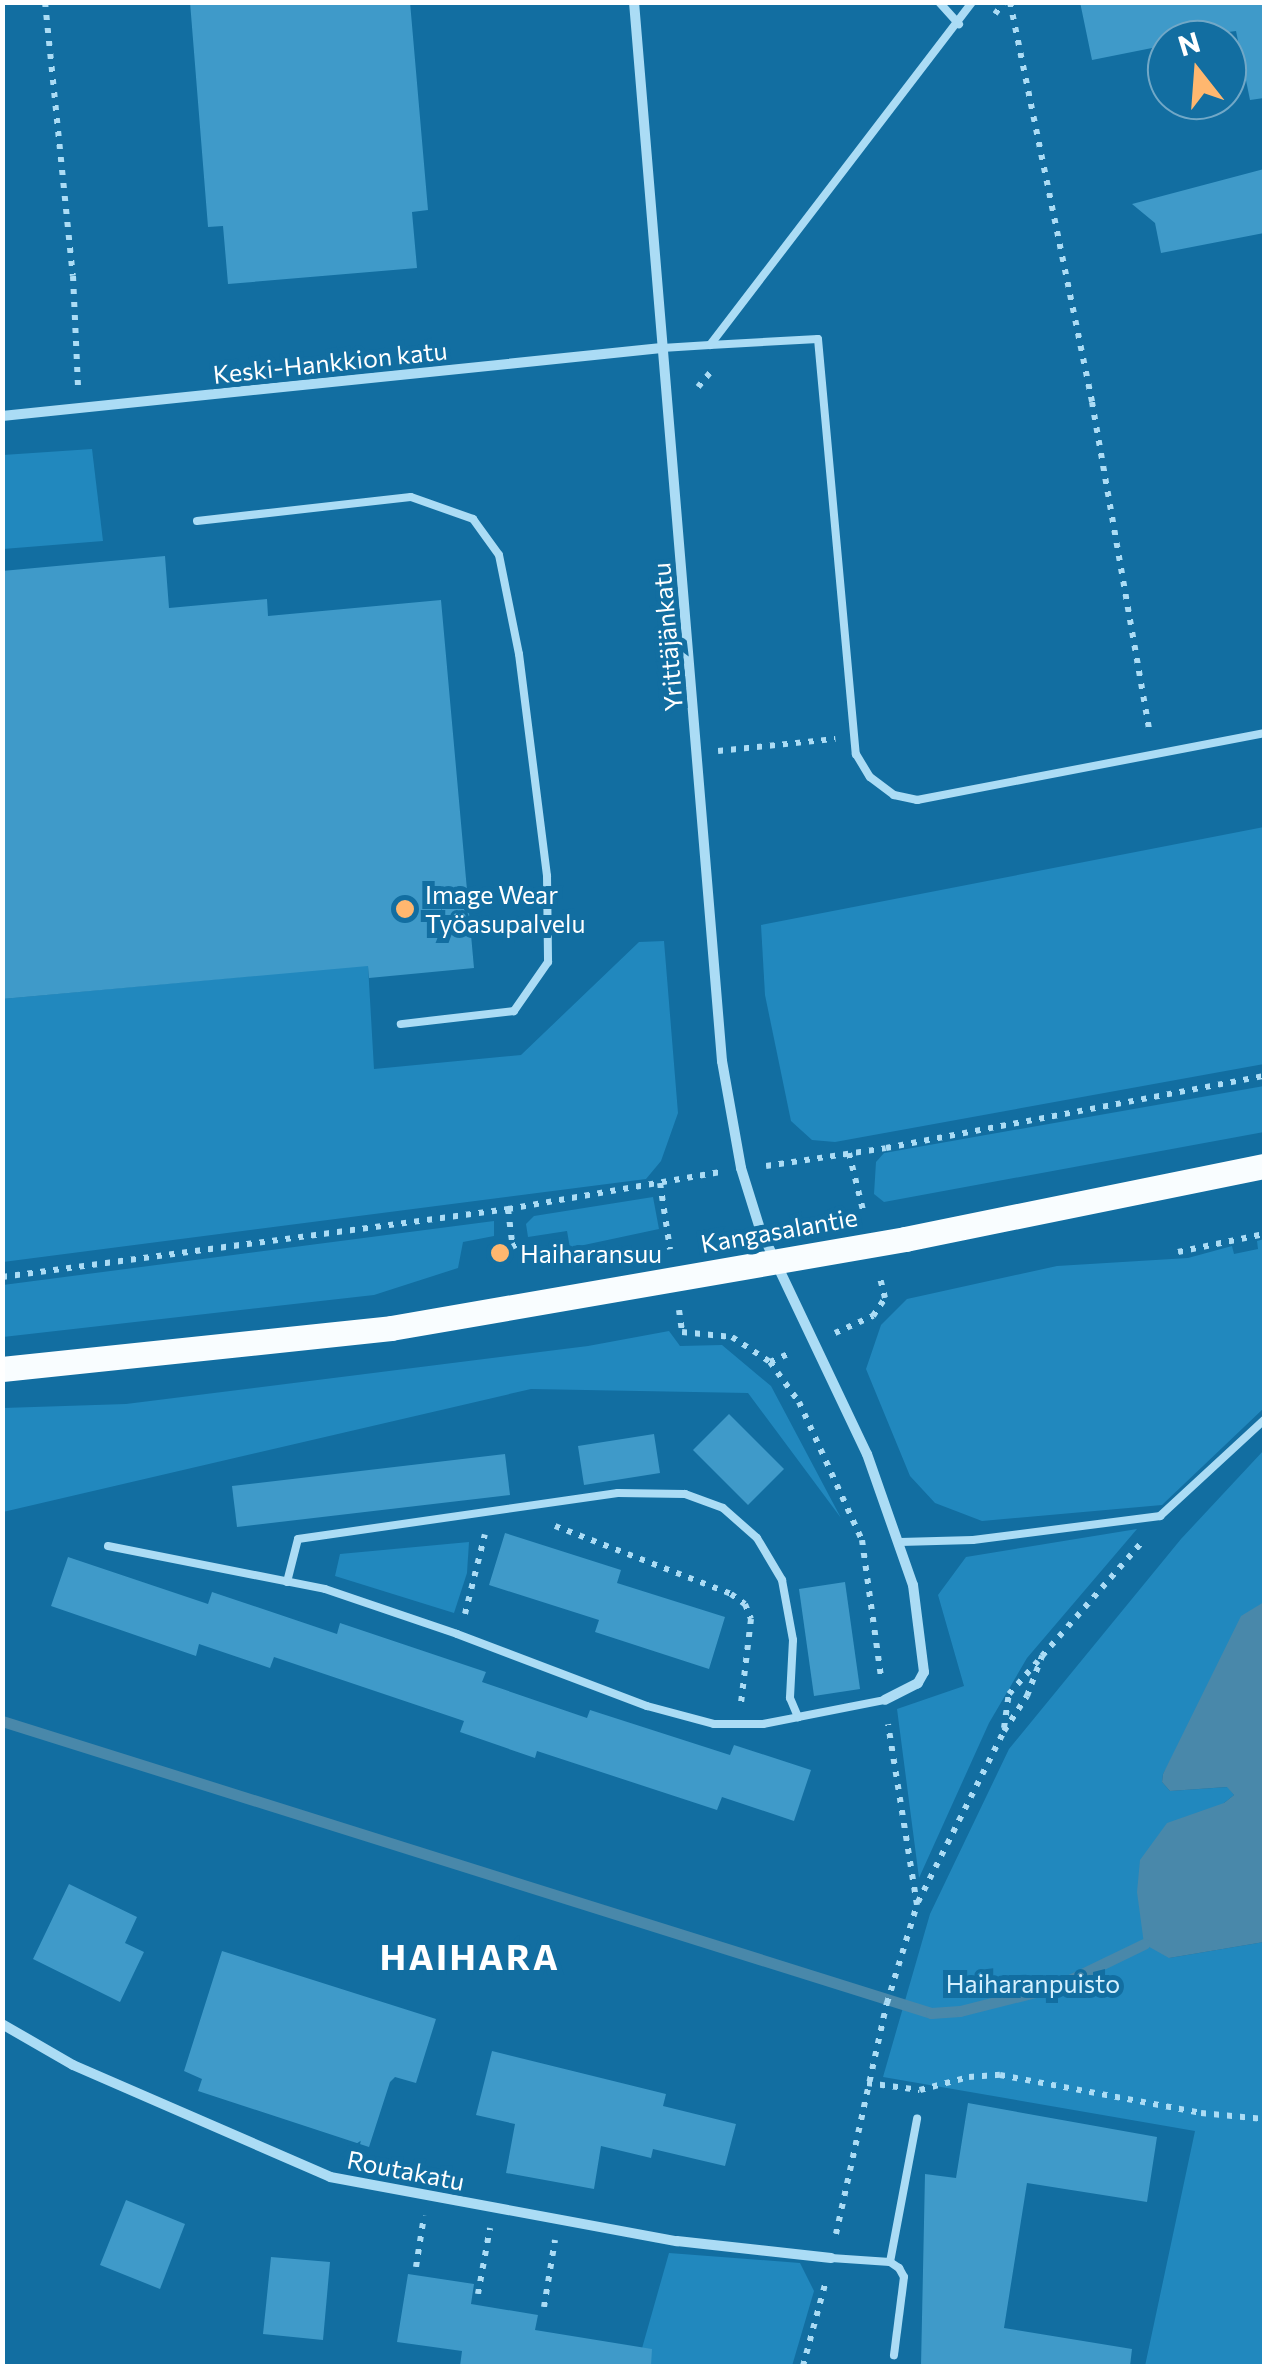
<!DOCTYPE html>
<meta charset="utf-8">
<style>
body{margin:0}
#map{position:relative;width:1267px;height:2369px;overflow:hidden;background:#126ea1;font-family:Commissioner,sans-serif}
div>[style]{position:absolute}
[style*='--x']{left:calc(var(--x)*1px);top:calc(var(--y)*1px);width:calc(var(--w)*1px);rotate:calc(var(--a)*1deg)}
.green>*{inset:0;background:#2188be}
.water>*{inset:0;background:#4988aa}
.stream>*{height:11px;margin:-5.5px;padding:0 5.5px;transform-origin:5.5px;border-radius:5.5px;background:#4988aa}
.building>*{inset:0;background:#3f9ac9}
.path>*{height:6px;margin-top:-3px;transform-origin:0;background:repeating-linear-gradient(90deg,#abdcf5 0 5px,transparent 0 13px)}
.lane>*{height:8px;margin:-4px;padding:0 4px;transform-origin:4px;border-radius:4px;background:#abdcf5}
.street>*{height:10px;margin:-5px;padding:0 5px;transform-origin:5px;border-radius:5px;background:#abdcf5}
.primary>*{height:25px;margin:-12.5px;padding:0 12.5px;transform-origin:12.5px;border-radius:12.5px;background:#f9fdff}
.dots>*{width:28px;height:28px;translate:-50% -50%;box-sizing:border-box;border:5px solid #126ea1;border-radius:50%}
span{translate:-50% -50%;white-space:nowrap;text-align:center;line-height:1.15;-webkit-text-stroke:10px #126ea1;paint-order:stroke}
.street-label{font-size:25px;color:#fff}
.poi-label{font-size:25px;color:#fff}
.left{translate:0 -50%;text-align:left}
.park-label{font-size:25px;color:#d4f0fe}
.district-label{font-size:35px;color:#fff;font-weight:700;letter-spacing:2.5px}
.frame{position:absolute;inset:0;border:5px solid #fff;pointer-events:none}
.north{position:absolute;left:1147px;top:20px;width:100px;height:100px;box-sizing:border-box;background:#126ea1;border:2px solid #71a8c7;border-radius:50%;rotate:343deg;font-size:28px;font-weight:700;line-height:40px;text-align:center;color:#fff}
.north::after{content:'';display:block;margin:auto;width:35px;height:45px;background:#ffb76f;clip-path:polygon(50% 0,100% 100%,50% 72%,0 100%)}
</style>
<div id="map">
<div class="green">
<i style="clip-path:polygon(92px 449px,103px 541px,3px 549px,3px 455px)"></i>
<i style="clip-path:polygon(1264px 827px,1264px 1064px,835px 1142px,812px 1140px,791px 1121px,765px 995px,761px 925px)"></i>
<i style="clip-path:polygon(664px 941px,678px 1113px,661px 1161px,646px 1179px,3px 1262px,2px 999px,368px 965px,374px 1069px,521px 1055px,639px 942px)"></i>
<i style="clip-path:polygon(1264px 1086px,1264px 1132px,884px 1202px,874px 1194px,876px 1162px,884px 1153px)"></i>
<i style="clip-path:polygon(653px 1197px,659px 1229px,570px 1248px,567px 1231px,528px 1237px,526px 1224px,534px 1216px)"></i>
<i style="clip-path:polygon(494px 1221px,494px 1236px,463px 1242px,458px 1268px,374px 1295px,3px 1337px,3px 1285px)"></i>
<i style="clip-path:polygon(1264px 1239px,1264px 1408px,1162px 1505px,982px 1521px,935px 1503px,910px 1476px,866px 1369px,881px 1325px,907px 1299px,1057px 1266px,1188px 1258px,1232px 1246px,1234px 1254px,1258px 1249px,1257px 1241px)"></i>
<i style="clip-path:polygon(669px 1331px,680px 1346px,722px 1345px,771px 1386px,841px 1518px,748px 1393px,531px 1389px,3px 1512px,3px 1408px,126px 1404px,588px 1346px)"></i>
<i style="clip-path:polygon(1264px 1450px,1264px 1602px,1163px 1774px,1162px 1782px,1170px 1791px,1228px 1787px,1234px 1795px,1224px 1803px,1169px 1958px,1264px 1942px,1264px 2366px,1145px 2366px,1195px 2131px,883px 2077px,930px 1914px,1009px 1749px,1181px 1539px)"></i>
<i style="clip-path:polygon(1137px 1529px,1027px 1658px,989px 1723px,919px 1878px,897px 1709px,964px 1686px,938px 1595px,966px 1557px)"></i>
<i style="clip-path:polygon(469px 1542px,467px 1573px,454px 1613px,335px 1576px,340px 1554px)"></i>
<i style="clip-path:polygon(669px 2253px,800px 2263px,814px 2291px,792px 2366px,637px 2366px)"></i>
</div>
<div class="water">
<i style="clip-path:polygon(1264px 1602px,1264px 1942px,1169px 1958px,1144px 1944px,1137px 1892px,1140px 1860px,1167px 1823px,1224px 1803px,1234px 1795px,1227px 1787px,1170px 1791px,1162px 1782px,1163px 1774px,1241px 1616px)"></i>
</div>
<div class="stream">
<i style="--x:2;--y:1721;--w:974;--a:17.45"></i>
<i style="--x:931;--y:2013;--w:29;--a:-4"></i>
<i style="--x:960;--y:2011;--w:98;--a:-14.2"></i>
<i style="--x:1055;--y:1987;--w:99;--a:-25.8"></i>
</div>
<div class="building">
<i style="clip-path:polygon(190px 2px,410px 2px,428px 210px,412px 212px,417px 268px,228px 284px,223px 226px,208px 227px)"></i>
<i style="clip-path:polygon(1080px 2px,1264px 2px,1264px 98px,1250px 100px,1236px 31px,1167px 40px,1167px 45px,1092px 60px)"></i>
<i style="clip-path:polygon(1264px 169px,1264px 233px,1161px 253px,1155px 223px,1132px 204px)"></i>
<i style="clip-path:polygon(165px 556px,169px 608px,267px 599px,268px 616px,441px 600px,474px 968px,369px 978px,368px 966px,2px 999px,2px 571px)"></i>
<i style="clip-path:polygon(729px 1414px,784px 1469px,748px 1505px,693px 1450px)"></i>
<i style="clip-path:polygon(654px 1434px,660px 1473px,584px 1485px,578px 1446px)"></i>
<i style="clip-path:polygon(505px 1454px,510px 1495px,237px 1527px,232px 1486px)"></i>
<i style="clip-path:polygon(505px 1533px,621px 1570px,617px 1583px,725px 1617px,709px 1669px,595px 1632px,599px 1620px,489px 1585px)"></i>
<i style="clip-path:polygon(68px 1557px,208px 1604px,212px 1592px,337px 1634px,340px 1623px,486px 1672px,482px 1682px,587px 1718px,590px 1710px,730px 1755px,734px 1745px,811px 1770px,794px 1821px,722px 1797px,717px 1810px,537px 1751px,535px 1758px,460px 1732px,464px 1721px,274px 1657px,270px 1668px,199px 1644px,196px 1656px,51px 1606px)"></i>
<i style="clip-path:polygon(845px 1582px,860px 1689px,814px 1696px,799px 1589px)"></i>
<i style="clip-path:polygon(69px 1884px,137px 1917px,125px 1943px,144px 1952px,120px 2002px,33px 1959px)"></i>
<i style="clip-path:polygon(222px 1951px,436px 2019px,416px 2083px,395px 2077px,390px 2082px,369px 2147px,198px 2091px,202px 2079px,184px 2071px)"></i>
<i style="clip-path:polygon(492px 2051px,666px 2094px,663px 2106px,736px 2124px,725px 2166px,653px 2149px,651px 2158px,601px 2146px,594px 2189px,506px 2173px,515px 2124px,476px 2115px)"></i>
<i style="clip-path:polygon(968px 2103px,1157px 2137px,1147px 2202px,1027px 2183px,1004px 2328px,1132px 2349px,1130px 2366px,921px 2366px,925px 2174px,956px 2178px)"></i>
<i style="clip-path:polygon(126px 2200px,185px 2224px,160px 2289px,100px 2265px)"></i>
<i style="clip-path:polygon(271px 2257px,330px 2262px,323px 2340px,263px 2334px)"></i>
<i style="clip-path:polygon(408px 2274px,474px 2284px,471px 2304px,538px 2315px,535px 2330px,652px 2349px,651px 2366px,460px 2366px,462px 2351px,397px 2342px)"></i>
</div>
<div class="path">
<i style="--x:45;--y:2;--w:275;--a:84.2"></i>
<i style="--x:73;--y:276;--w:111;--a:87.4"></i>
<i style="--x:1010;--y:2;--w:408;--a:78.4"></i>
<i style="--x:1092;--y:402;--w:336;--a:80.1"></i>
<i style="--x:995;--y:14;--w:15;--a:-53"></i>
<i style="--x:698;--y:387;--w:23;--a:-50"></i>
<i style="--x:718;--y:751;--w:118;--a:-5.9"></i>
<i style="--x:849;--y:1153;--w:63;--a:76.2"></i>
<i style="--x:766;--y:1166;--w:121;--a:-8.5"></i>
<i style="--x:886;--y:1148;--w:385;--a:-10.8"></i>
<i style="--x:660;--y:1183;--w:67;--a:81.4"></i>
<i style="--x:508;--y:1209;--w:34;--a:83"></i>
<i style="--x:1178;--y:1252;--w:88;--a:-11.8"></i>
<i style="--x:500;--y:1253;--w:25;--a:-27"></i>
<i style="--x:2;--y:1277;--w:511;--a:-7.65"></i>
<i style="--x:508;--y:1209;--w:214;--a:-9.9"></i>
<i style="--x:679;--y:1310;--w:22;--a:82"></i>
<i style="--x:682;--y:1332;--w:50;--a:5.7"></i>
<i style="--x:732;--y:1337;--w:45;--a:33.3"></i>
<i style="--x:770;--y:1362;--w:49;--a:54.1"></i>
<i style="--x:799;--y:1402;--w:152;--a:65.5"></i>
<i style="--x:862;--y:1540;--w:138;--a:82.1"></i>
<i style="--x:835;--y:1333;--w:42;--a:-24.1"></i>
<i style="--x:873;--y:1316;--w:22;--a:-56"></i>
<i style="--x:885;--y:1298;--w:25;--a:-104"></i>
<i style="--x:770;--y:1362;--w:24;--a:-24"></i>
<i style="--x:555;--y:1526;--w:189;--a:21.1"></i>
<i style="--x:731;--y:1594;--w:17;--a:36"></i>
<i style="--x:745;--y:1604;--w:16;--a:68"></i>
<i style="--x:751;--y:1619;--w:85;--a:96.8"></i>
<i style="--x:465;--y:1614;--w:82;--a:-76"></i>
<i style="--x:1004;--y:1728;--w:34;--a:-82"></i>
<i style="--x:1009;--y:1694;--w:44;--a:-48.7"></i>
<i style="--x:918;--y:1902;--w:191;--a:-63.3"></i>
<i style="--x:1004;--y:1731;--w:42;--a:-56.7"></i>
<i style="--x:1027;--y:1696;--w:43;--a:-69.4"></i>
<i style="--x:1042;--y:1656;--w:152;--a:-48.7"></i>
<i style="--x:867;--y:2083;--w:53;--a:7.5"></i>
<i style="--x:920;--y:2090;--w:51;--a:-14.9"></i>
<i style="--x:969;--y:2077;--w:31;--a:-4"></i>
<i style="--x:1000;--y:2075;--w:205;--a:10.7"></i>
<i style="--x:1201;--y:2113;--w:63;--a:5.4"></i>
<i style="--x:836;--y:2234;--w:237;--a:-77.6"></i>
<i style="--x:887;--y:2003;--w:102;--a:-73"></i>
<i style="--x:917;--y:1905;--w:183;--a:-99.1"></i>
<i style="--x:416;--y:2267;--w:52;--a:-81.1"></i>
<i style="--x:478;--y:2294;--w:67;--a:-79.7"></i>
<i style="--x:544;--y:2307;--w:68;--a:-80.7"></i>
<i style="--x:803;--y:2366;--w:88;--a:-74.9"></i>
</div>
<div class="lane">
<i style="--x:939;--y:2;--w:30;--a:48"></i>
<i style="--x:710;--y:345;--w:108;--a:-3.2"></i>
<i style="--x:818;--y:339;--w:417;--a:84.8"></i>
<i style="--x:856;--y:754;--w:27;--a:59"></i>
<i style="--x:870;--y:777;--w:30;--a:37"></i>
<i style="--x:894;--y:795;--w:24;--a:12"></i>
<i style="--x:917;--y:800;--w:353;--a:-10.9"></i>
<i style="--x:662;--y:348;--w:48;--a:-3.6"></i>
<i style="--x:710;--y:345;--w:432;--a:-52.6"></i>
<i style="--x:197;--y:521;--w:215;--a:-6.4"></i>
<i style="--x:411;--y:497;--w:66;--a:19.5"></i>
<i style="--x:473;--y:519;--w:44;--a:54.2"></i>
<i style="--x:499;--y:555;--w:101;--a:78.6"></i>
<i style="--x:519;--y:654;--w:224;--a:82.8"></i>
<i style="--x:547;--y:876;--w:86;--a:89.3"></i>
<i style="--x:548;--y:962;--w:60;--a:124.8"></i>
<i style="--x:514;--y:1011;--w:114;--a:173.4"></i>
<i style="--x:900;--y:1542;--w:73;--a:-1.6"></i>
<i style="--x:973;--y:1540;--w:189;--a:-7.3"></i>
<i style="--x:1160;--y:1516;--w:142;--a:-42.7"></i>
<i style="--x:108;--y:1546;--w:221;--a:11.2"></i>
<i style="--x:325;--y:1589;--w:139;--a:18.8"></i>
<i style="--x:457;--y:1634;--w:203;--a:20.8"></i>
<i style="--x:647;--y:1706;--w:69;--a:15"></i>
<i style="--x:714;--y:1724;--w:49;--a:0"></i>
<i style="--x:763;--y:1724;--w:36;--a:-11"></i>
<i style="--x:287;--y:1582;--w:44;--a:-75.7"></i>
<i style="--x:298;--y:1539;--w:323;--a:-8.2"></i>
<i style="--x:618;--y:1493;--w:67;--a:0.9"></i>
<i style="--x:685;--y:1494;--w:40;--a:20.2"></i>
<i style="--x:723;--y:1508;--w:45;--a:41.4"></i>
<i style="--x:757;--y:1538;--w:49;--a:59.2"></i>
<i style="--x:782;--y:1580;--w:61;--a:79.6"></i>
<i style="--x:793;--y:1640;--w:58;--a:93"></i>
<i style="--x:790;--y:1698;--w:21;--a:67"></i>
<i style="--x:798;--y:1717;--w:89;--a:-11.1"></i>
<i style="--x:831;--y:2258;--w:59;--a:3.9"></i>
<i style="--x:890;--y:2262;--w:11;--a:34"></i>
<i style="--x:899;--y:2268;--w:10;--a:61"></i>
<i style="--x:904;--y:2277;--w:79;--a:97.3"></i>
<i style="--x:890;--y:2262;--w:146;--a:-79.3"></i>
</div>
<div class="street">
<i style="--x:634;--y:2;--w:1063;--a:85.25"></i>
<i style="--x:722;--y:1061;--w:109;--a:79.9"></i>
<i style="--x:741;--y:1168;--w:64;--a:72.7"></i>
<i style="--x:760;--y:1229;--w:249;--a:64.6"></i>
<i style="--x:867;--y:1454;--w:139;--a:70.7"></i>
<i style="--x:913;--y:1585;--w:88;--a:82.8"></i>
<i style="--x:924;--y:1672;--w:13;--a:119"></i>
<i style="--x:918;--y:1683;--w:37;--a:153"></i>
<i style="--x:2;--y:416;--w:663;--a:-5.88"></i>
<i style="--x:2;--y:2024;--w:82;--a:30"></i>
<i style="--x:73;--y:2065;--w:280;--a:23.5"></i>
<i style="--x:330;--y:2177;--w:353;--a:10.5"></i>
<i style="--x:677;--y:2241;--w:155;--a:6.3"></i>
</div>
<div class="primary">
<i style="--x:2;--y:1369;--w:391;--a:-6"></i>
<i style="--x:391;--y:1328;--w:522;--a:-9.82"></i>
<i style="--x:905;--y:1239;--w:366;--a:-11.5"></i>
</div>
<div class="dots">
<i style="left:405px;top:909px;background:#ffb76f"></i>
<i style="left:500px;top:1253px;background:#ffb76f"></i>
</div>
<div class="street-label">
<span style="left:330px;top:362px;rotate:-6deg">Keski-Hankkion katu</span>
<span style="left:667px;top:637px;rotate:-95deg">Yrittäjänkatu</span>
<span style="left:779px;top:1230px;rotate:-10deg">Kangasalantie</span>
<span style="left:406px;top:2170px;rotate:11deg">Routakatu</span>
</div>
<div class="poi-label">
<span class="left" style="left:425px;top:909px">Image Wear<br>Työasupalvelu</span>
<span class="left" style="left:520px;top:1253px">Haiharansuu</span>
</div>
<div class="park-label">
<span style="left:1033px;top:1983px">Haiharanpuisto</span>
</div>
<div class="district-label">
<span style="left:470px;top:1956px">HAIHARA</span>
</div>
<div class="frame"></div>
<div class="north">N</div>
</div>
